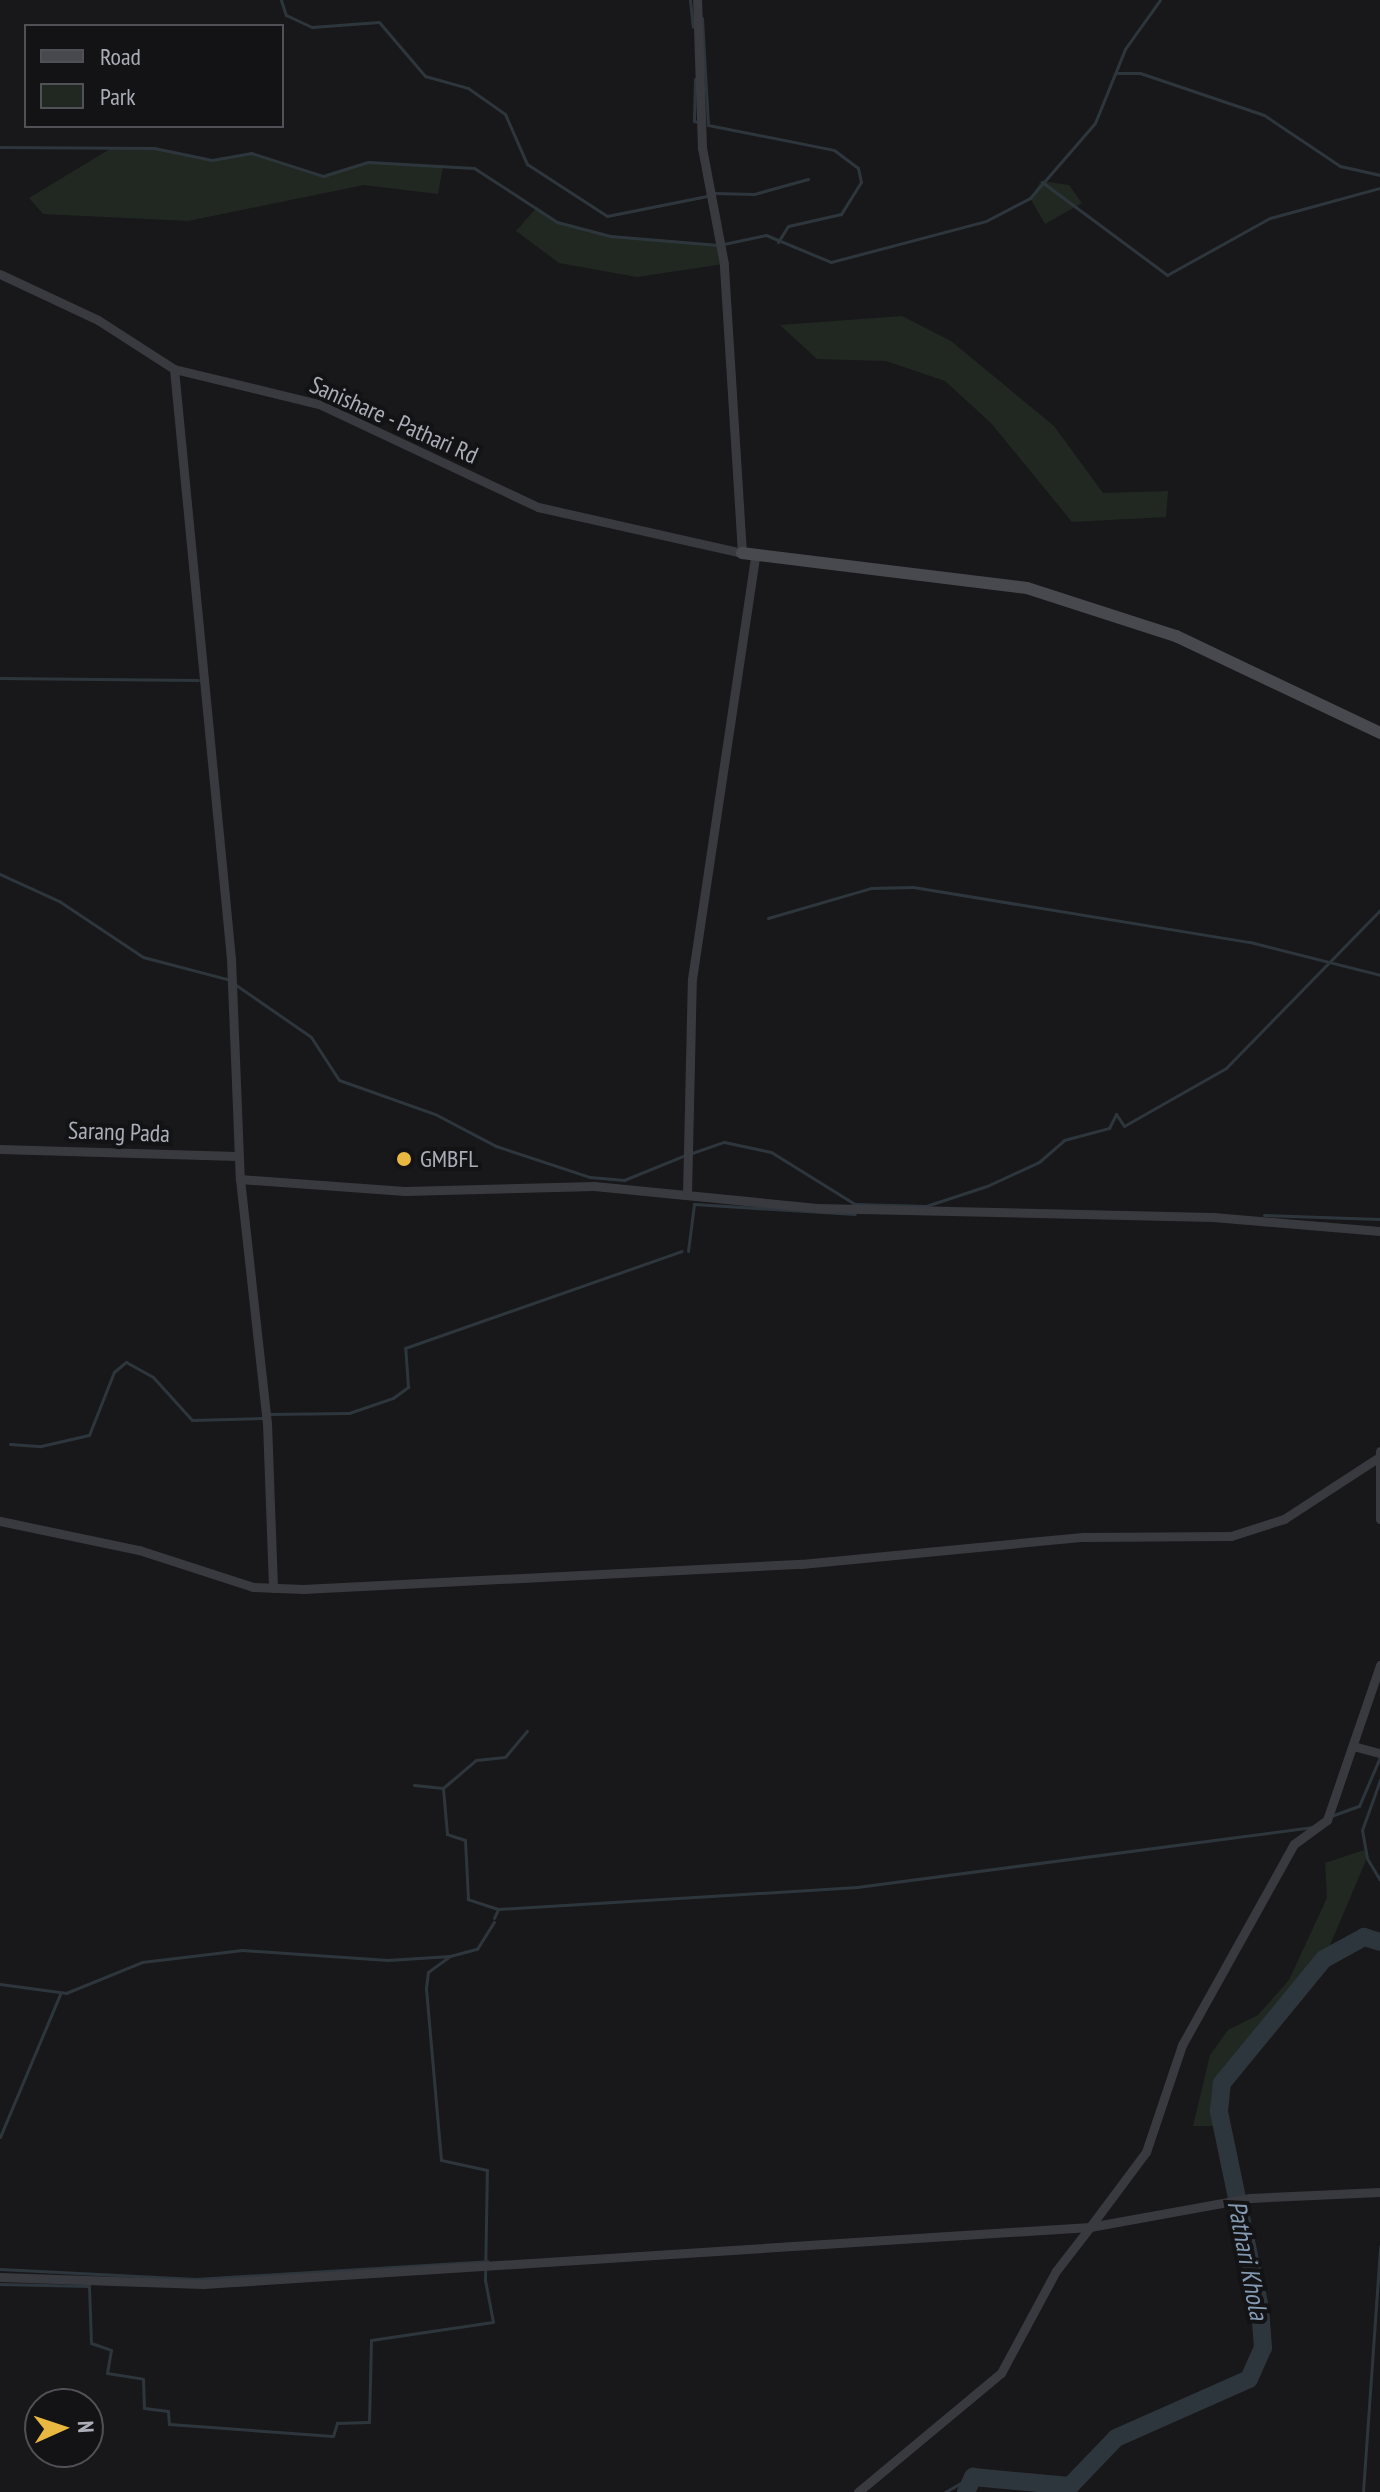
<!DOCTYPE html>
<style>
body{margin:0}
#map{position:relative;width:1380px;height:2492px;overflow:hidden;background:#18181a;font-family:"PT Sans Narrow",sans-serif}
div>[style]{position:absolute}
[style*='--x']{left:calc(var(--x)*1px);top:calc(var(--y)*1px);width:calc(var(--w)*1px);rotate:calc(var(--a)*1deg)}
.green>*{inset:0;background:#202821}
.stream>*{height:3px;margin:-1.5px;padding:0 1.5px;transform-origin:1.5px;border-radius:1.5px;background:#2e363d}
.river>*{height:18px;margin:-9px;padding:0 9px;transform-origin:9px;border-radius:9px;background:#2e363d}
.street>*{height:9px;margin:-4.5px;padding:0 4.5px;transform-origin:4.5px;border-radius:4.5px;background:#393a3f}
.secondary>*{height:12px;margin:-6px;padding:0 6px;transform-origin:6px;border-radius:6px;background:#47494f}
.dots>*{width:22px;height:22px;translate:-50% -50%;box-sizing:border-box;border:4px solid #131315;border-radius:50%}
span{translate:-50% -50%;white-space:nowrap;text-align:center;line-height:1.15;-webkit-text-stroke:8px #131315;paint-order:stroke}
.street-label{font-size:24px;color:#abaeb9}
.poi-label{font-size:24px;color:#abaeb9}
.left{translate:0 -50%;text-align:left}
.water-label{font-size:26px;color:#849ab2;font-style:italic}
.legend{position:absolute;left:24px;top:24px;width:260px;height:104px;box-sizing:border-box;background:#131315;border:2px solid #505157;margin:0;padding:10px 14px;list-style:none;font-size:24px;color:#abaeb9}
.legend li{display:flex;align-items:center;gap:16px;height:40px}
.legend b{width:40px;border:2px solid #505157}
.north{position:absolute;left:24px;top:2388px;width:80px;height:80px;box-sizing:border-box;background:#131315;border:2px solid #505157;border-radius:50%;rotate:87deg;font-size:22px;font-weight:700;line-height:32px;text-align:center;color:#abaeb9}
.north::after{content:'';display:block;margin:auto;width:28px;height:36px;background:#e9b841;clip-path:polygon(50% 0,100% 100%,50% 72%,0 100%)}
</style>
<div id="map">
<div class="green">
<i style="clip-path:polygon(154px 148px,212px 160px,251px 153px,323px 176px,368px 162px,443px 166px,438px 194px,364px 185px,188px 221px,43px 214px,29px 198px,110px 149px)"></i>
<i style="clip-path:polygon(1041px 181px,1069px 185px,1082px 203px,1045px 224px,1030px 198px)"></i>
<i style="clip-path:polygon(537px 207px,557px 222px,610px 236px,719px 245px,724px 264px,637px 277px,559px 263px,516px 231px)"></i>
<i style="clip-path:polygon(902px 316px,951px 341px,1054px 426px,1103px 493px,1168px 491px,1166px 517px,1072px 522px,991px 423px,945px 381px,886px 361px,817px 359px,780px 325px)"></i>
<i style="clip-path:polygon(1364px 1850px,1367px 1858px,1324px 1959px,1222px 2083px,1222px 2126px,1193px 2126px,1210px 2055px,1228px 2030px,1258px 2015px,1289px 1980px,1327px 1898px,1325px 1863px)"></i>
</div>
<div class="stream">
<i style="--x:281;--y:0;--w:16;--a:72"></i>
<i style="--x:286;--y:15;--w:29;--a:25"></i>
<i style="--x:312;--y:27;--w:67;--a:-4.3"></i>
<i style="--x:379;--y:22;--w:71;--a:49.6"></i>
<i style="--x:425;--y:76;--w:45;--a:15.6"></i>
<i style="--x:468;--y:88;--w:45;--a:35.1"></i>
<i style="--x:505;--y:114;--w:55;--a:66.3"></i>
<i style="--x:527;--y:164;--w:95;--a:33"></i>
<i style="--x:607;--y:216;--w:102;--a:-11.3"></i>
<i style="--x:690;--y:0;--w:27;--a:84"></i>
<i style="--x:702;--y:18;--w:107;--a:86.8"></i>
<i style="--x:708;--y:125;--w:128;--a:11.2"></i>
<i style="--x:834;--y:150;--w:30;--a:37"></i>
<i style="--x:858;--y:168;--w:14;--a:78"></i>
<i style="--x:861;--y:182;--w:38;--a:122"></i>
<i style="--x:841;--y:214;--w:54;--a:167.2"></i>
<i style="--x:788;--y:226;--w:19;--a:122"></i>
<i style="--x:1117;--y:73;--w:23;--a:0"></i>
<i style="--x:1140;--y:73;--w:131;--a:18.7"></i>
<i style="--x:1264;--y:115;--w:92;--a:33.9"></i>
<i style="--x:1340;--y:166;--w:41;--a:12.7"></i>
<i style="--x:695;--y:79;--w:42;--a:91.4"></i>
<i style="--x:694;--y:121;--w:7;--a:16"></i>
<i style="--x:0;--y:147;--w:154;--a:0.4"></i>
<i style="--x:154;--y:148;--w:59;--a:11.7"></i>
<i style="--x:212;--y:160;--w:40;--a:-10"></i>
<i style="--x:251;--y:153;--w:76;--a:17.7"></i>
<i style="--x:323;--y:176;--w:47;--a:-17.3"></i>
<i style="--x:368;--y:162;--w:106;--a:3.2"></i>
<i style="--x:474;--y:168;--w:99;--a:33"></i>
<i style="--x:557;--y:222;--w:55;--a:14.8"></i>
<i style="--x:610;--y:236;--w:109;--a:4.7"></i>
<i style="--x:719;--y:245;--w:48;--a:-12"></i>
<i style="--x:766;--y:235;--w:70;--a:22.6"></i>
<i style="--x:831;--y:262;--w:160;--a:-14.8"></i>
<i style="--x:986;--y:221;--w:50;--a:-27.6"></i>
<i style="--x:1030;--y:198;--w:99;--a:-49.1"></i>
<i style="--x:1095;--y:123;--w:80;--a:-67.9"></i>
<i style="--x:1125;--y:49;--w:60;--a:-54.5"></i>
<i style="--x:1042;--y:182;--w:156;--a:36.6"></i>
<i style="--x:1167;--y:275;--w:118;--a:-29"></i>
<i style="--x:1270;--y:218;--w:114;--a:-15.3"></i>
<i style="--x:714;--y:193;--w:40;--a:1.4"></i>
<i style="--x:754;--y:194;--w:56;--a:-15.5"></i>
<i style="--x:0;--y:678;--w:198;--a:0.6"></i>
<i style="--x:0;--y:874;--w:65;--a:24.6"></i>
<i style="--x:59;--y:901;--w:101;--a:33.7"></i>
<i style="--x:143;--y:957;--w:87;--a:14.7"></i>
<i style="--x:768;--y:918;--w:107;--a:-16.2"></i>
<i style="--x:871;--y:888;--w:42;--a:-1.4"></i>
<i style="--x:913;--y:887;--w:341;--a:9.3"></i>
<i style="--x:1250;--y:942;--w:134;--a:14.2"></i>
<i style="--x:236;--y:985;--w:91;--a:34.7"></i>
<i style="--x:311;--y:1037;--w:51;--a:56.9"></i>
<i style="--x:339;--y:1080;--w:102;--a:19.5"></i>
<i style="--x:435;--y:1114;--w:69;--a:27.7"></i>
<i style="--x:496;--y:1146;--w:99;--a:18.3"></i>
<i style="--x:590;--y:1177;--w:34;--a:5"></i>
<i style="--x:624;--y:1180;--w:64;--a:-22.1"></i>
<i style="--x:689;--y:1154;--w:37;--a:-19"></i>
<i style="--x:724;--y:1142;--w:48;--a:12"></i>
<i style="--x:771;--y:1152;--w:99;--a:31.8"></i>
<i style="--x:855;--y:1204;--w:71;--a:1.6"></i>
<i style="--x:926;--y:1206;--w:64;--a:-18.2"></i>
<i style="--x:987;--y:1186;--w:57;--a:-24.8"></i>
<i style="--x:1039;--y:1162;--w:33;--a:-41"></i>
<i style="--x:1064;--y:1140;--w:47;--a:-14.9"></i>
<i style="--x:1109;--y:1128;--w:16;--a:-63"></i>
<i style="--x:1116;--y:1114;--w:14;--a:56"></i>
<i style="--x:1124;--y:1126;--w:117;--a:-29.6"></i>
<i style="--x:1226;--y:1068;--w:221;--a:-45.7"></i>
<i style="--x:1264;--y:1215;--w:116;--a:2"></i>
<i style="--x:688;--y:1251;--w:47;--a:-82.7"></i>
<i style="--x:694;--y:1204;--w:161;--a:3.6"></i>
<i style="--x:269;--y:1414;--w:80;--a:-0.7"></i>
<i style="--x:349;--y:1413;--w:46;--a:-18.8"></i>
<i style="--x:393;--y:1398;--w:19;--a:-36"></i>
<i style="--x:408;--y:1387;--w:39;--a:-94"></i>
<i style="--x:405;--y:1348;--w:293;--a:-19.3"></i>
<i style="--x:10;--y:1444;--w:31;--a:4"></i>
<i style="--x:41;--y:1446;--w:49;--a:-12.9"></i>
<i style="--x:89;--y:1435;--w:68;--a:-68.4"></i>
<i style="--x:114;--y:1372;--w:16;--a:-40"></i>
<i style="--x:126;--y:1362;--w:31;--a:29"></i>
<i style="--x:153;--y:1377;--w:58;--a:47.8"></i>
<i style="--x:192;--y:1420;--w:71;--a:-1.6"></i>
<i style="--x:414;--y:1785;--w:29;--a:6"></i>
<i style="--x:1331;--y:1816;--w:30;--a:-20"></i>
<i style="--x:1359;--y:1806;--w:53;--a:-66.8"></i>
<i style="--x:1367;--y:1858;--w:28;--a:-100"></i>
<i style="--x:1362;--y:1830;--w:53;--a:-70.2"></i>
<i style="--x:1368;--y:1860;--w:23;--a:59"></i>
<i style="--x:498;--y:1909;--w:32;--a:-162"></i>
<i style="--x:468;--y:1899;--w:59;--a:-92.9"></i>
<i style="--x:465;--y:1840;--w:19;--a:-162"></i>
<i style="--x:447;--y:1834;--w:46;--a:-95"></i>
<i style="--x:443;--y:1788;--w:43;--a:-40.3"></i>
<i style="--x:476;--y:1760;--w:29;--a:-6"></i>
<i style="--x:505;--y:1757;--w:34;--a:-50"></i>
<i style="--x:494;--y:1918;--w:10;--a:-66"></i>
<i style="--x:498;--y:1909;--w:360;--a:-3.5"></i>
<i style="--x:857;--y:1887;--w:458;--a:-7.5"></i>
<i style="--x:0;--y:1984;--w:67;--a:7.8"></i>
<i style="--x:66;--y:1993;--w:82;--a:-22.2"></i>
<i style="--x:142;--y:1962;--w:101;--a:-6.8"></i>
<i style="--x:242;--y:1950;--w:146;--a:3.9"></i>
<i style="--x:388;--y:1960;--w:62;--a:-3.7"></i>
<i style="--x:450;--y:1956;--w:28;--a:-15"></i>
<i style="--x:477;--y:1949;--w:32;--a:-58"></i>
<i style="--x:0;--y:2137;--w:155;--a:-67.2"></i>
<i style="--x:0;--y:2269;--w:196;--a:2.9"></i>
<i style="--x:196;--y:2279;--w:292;--a:-3.5"></i>
<i style="--x:0;--y:2284;--w:89;--a:1.3"></i>
<i style="--x:89;--y:2286;--w:57;--a:88"></i>
<i style="--x:91;--y:2343;--w:21;--a:19"></i>
<i style="--x:111;--y:2350;--w:23;--a:100"></i>
<i style="--x:107;--y:2373;--w:36;--a:9"></i>
<i style="--x:143;--y:2379;--w:29;--a:88"></i>
<i style="--x:144;--y:2408;--w:24;--a:7"></i>
<i style="--x:168;--y:2411;--w:13;--a:86"></i>
<i style="--x:169;--y:2424;--w:164;--a:4.2"></i>
<i style="--x:333;--y:2436;--w:14;--a:-73"></i>
<i style="--x:337;--y:2423;--w:32;--a:-2"></i>
<i style="--x:369;--y:2422;--w:82;--a:-88.6"></i>
<i style="--x:371;--y:2340;--w:123;--a:-8.4"></i>
<i style="--x:493;--y:2322;--w:43;--a:-100.8"></i>
<i style="--x:485;--y:2280;--w:110;--a:-89"></i>
<i style="--x:487;--y:2170;--w:47;--a:-167.7"></i>
<i style="--x:441;--y:2160;--w:173;--a:-95"></i>
<i style="--x:426;--y:1988;--w:16;--a:-83"></i>
<i style="--x:428;--y:1972;--w:27;--a:-36"></i>
<i style="--x:945;--y:2492;--w:30;--a:-30"></i>
<i style="--x:1363;--y:2492;--w:247;--a:-86"></i>
</div>
<div class="river">
<i style="--x:966;--y:2492;--w:17;--a:-65"></i>
<i style="--x:973;--y:2477;--w:97;--a:5.3"></i>
<i style="--x:1070;--y:2486;--w:66;--a:-46.2"></i>
<i style="--x:1116;--y:2438;--w:145;--a:-23.9"></i>
<i style="--x:1249;--y:2379;--w:34;--a:-66"></i>
<i style="--x:1263;--y:2348;--w:40;--a:-94.3"></i>
<i style="--x:1260;--y:2308;--w:201;--a:-101.8"></i>
<i style="--x:1219;--y:2111;--w:28;--a:-84"></i>
<i style="--x:1222;--y:2083;--w:161;--a:-50.6"></i>
<i style="--x:1324;--y:1959;--w:46;--a:-28.8"></i>
<i style="--x:1364;--y:1937;--w:17;--a:17"></i>
</div>
<div class="street">
<i style="--x:0;--y:274;--w:108;--a:25.1"></i>
<i style="--x:98;--y:320;--w:90;--a:32.8"></i>
<i style="--x:174;--y:369;--w:149;--a:13.6"></i>
<i style="--x:319;--y:404;--w:242;--a:25.2"></i>
<i style="--x:538;--y:507;--w:209;--a:12.7"></i>
<i style="--x:742;--y:553;--w:290;--a:-93.6"></i>
<i style="--x:724;--y:264;--w:118;--a:-100.7"></i>
<i style="--x:702;--y:148;--w:148;--a:-91.9"></i>
<i style="--x:174;--y:369;--w:593;--a:84.48"></i>
<i style="--x:231;--y:959;--w:220;--a:87.7"></i>
<i style="--x:240;--y:1179;--w:165;--a:4.2"></i>
<i style="--x:405;--y:1191;--w:189;--a:-1.5"></i>
<i style="--x:594;--y:1186;--w:224;--a:5.6"></i>
<i style="--x:817;--y:1208;--w:396;--a:1.3"></i>
<i style="--x:1213;--y:1217;--w:168;--a:4.8"></i>
<i style="--x:0;--y:1149;--w:237;--a:1.7"></i>
<i style="--x:240;--y:1179;--w:245;--a:83.7"></i>
<i style="--x:267;--y:1423;--w:165;--a:87.9"></i>
<i style="--x:687;--y:1194;--w:215;--a:-88.7"></i>
<i style="--x:692;--y:979;--w:428;--a:-81.5"></i>
<i style="--x:1380;--y:1451;--w:68;--a:90"></i>
<i style="--x:0;--y:1521;--w:142;--a:11.8"></i>
<i style="--x:139;--y:1550;--w:120;--a:18"></i>
<i style="--x:253;--y:1587;--w:50;--a:2.3"></i>
<i style="--x:303;--y:1589;--w:499;--a:-2.9"></i>
<i style="--x:801;--y:1564;--w:283;--a:-5.5"></i>
<i style="--x:1083;--y:1537;--w:148;--a:-0.4"></i>
<i style="--x:1231;--y:1536;--w:56;--a:-17.8"></i>
<i style="--x:1284;--y:1519;--w:110;--a:-33.1"></i>
<i style="--x:1353;--y:1746;--w:28;--a:15"></i>
<i style="--x:0;--y:2277;--w:203;--a:2"></i>
<i style="--x:203;--y:2284;--w:889;--a:-3.68"></i>
<i style="--x:1090;--y:2227;--w:94;--a:-53.3"></i>
<i style="--x:1146;--y:2152;--w:113;--a:-71.4"></i>
<i style="--x:1182;--y:2045;--w:230;--a:-60.9"></i>
<i style="--x:1294;--y:1844;--w:41;--a:-36"></i>
<i style="--x:1327;--y:1820;--w:164;--a:-71.1"></i>
<i style="--x:858;--y:2492;--w:186;--a:-39.8"></i>
<i style="--x:1001;--y:2373;--w:116;--a:-61.7"></i>
<i style="--x:1056;--y:2271;--w:56;--a:-52.3"></i>
<i style="--x:1090;--y:2227;--w:163;--a:-10.3"></i>
<i style="--x:1250;--y:2198;--w:130;--a:-2.6"></i>
</div>
<div class="secondary">
<i style="--x:742;--y:553;--w:287;--a:7"></i>
<i style="--x:1027;--y:588;--w:157;--a:17.9"></i>
<i style="--x:1176;--y:636;--w:226;--a:25.4"></i>
</div>
<div class="dots">
<i style="left:404px;top:1159px;background:#e9b841"></i>
</div>
<div class="street-label">
<span style="left:394px;top:420px;rotate:24deg">Sanishare - Pathari Rd</span>
<span style="left:119px;top:1132px;rotate:2deg">Sarang Pada</span>
</div>
<div class="poi-label">
<span class="left" style="left:420px;top:1159px">GMBFL</span>
</div>
<div class="water-label">
<span style="left:1248px;top:2260px;rotate:79deg">Pathari Khola</span>
</div>
<ul class="legend">
<li><b style="height:10px;background:#47494f"></b>Road</li>
<li><b style="height:22px;background:#202821"></b>Park</li>
</ul>
<div class="north">N</div>
</div>
